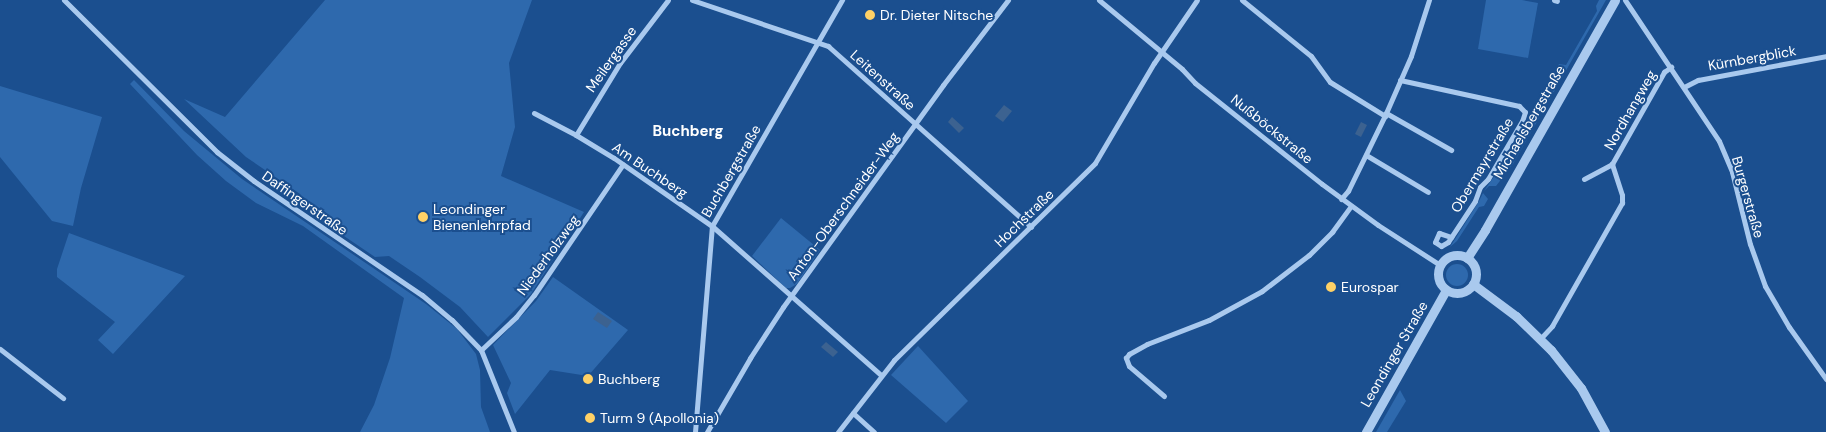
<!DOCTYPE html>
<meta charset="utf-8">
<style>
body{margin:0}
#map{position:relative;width:1826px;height:432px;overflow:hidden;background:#1b4f8f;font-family:"DM Sans",sans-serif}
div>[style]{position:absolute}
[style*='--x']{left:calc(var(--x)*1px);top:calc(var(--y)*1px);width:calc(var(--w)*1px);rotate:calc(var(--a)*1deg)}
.green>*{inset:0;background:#2e69ad}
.round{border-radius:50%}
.water>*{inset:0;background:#3c6290}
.minor>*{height:5px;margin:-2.5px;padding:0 2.5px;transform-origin:2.5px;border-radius:2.5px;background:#a9c9ee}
.tertiary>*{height:9px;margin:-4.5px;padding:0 4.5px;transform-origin:4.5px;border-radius:4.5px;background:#a9c9ee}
.tertiary>.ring{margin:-4.5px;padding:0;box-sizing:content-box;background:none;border:9px solid #a9c9ee;border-radius:50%}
.dots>*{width:14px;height:14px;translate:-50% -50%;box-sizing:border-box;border:2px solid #1b4f8f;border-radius:50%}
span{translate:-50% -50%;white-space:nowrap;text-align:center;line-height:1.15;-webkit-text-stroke:4px #1b4f8f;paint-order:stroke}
.poi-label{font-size:14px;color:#fff}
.left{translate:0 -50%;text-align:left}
.street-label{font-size:14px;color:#fff}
.neighbourhood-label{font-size:15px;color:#fff;font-weight:700}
</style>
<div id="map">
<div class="green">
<i style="clip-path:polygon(325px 0,532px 0,509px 63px,515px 127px,501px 176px,584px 212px,531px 294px,488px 337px,460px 307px,420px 277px,389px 256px,375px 257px,316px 217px,315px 212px,306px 205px,300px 194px,246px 157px,184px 99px,225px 117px)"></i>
<i style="clip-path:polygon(1486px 0,1522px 0,1538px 3px,1528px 58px,1478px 49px)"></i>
<i style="clip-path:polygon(1599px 0,1606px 0,1513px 164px,1496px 186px,1489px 186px,1484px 191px,1500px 168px,1559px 64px,1566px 65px,1597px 11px,1596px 6px)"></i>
<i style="clip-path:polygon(134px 80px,184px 131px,242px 179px,426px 304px,457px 329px,476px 354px,480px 370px,481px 407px,490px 432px,360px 432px,374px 405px,390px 358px,404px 298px,303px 226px,256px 203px,226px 181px,197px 155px,130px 84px)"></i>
<i style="clip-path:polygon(0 86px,102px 117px,81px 188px,73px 226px,52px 221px,0 157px)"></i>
<i style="clip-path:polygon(1483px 193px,1488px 199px,1484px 206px,1479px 207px,1457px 241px,1450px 247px,1478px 203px)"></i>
<i style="clip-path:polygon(781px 218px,820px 250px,797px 284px,790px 288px,786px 288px,752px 256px)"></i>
<i style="clip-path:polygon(69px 233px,185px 276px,113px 354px,98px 340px,115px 322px,57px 277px,57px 269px)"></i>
<i class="round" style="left:1446px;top:264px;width:22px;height:22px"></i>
<i style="clip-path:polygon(553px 277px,628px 330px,588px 376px,550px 370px,515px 414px,507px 393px,511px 383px,493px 345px,536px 301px)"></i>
<i style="clip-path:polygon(918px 346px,968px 401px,946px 423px,891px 375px)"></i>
<i style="clip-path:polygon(1400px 390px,1406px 401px,1387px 432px,1376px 432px)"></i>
</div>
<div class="water">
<i style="clip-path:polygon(1004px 105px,1012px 111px,1003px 122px,995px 116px)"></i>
<i style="clip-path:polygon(952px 117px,964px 128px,959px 133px,948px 122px)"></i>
<i style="clip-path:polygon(1361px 122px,1367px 125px,1361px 137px,1355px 134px)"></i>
<i style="clip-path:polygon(598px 312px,612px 321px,607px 328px,593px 319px)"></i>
<i style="clip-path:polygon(826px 342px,838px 352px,833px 357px,821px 347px)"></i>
</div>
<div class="minor">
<i style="--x:64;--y:0;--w:216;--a:44.8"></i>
<i style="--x:217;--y:152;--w:47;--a:38.1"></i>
<i style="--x:254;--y:181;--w:203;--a:34.2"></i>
<i style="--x:422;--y:295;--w:39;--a:40"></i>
<i style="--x:452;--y:320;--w:42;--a:46"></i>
<i style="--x:481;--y:350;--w:88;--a:68.1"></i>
<i style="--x:692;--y:0;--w:144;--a:18.7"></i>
<i style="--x:828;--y:46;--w:272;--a:41.7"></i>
<i style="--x:1099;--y:0;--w:108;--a:39.7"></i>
<i style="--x:1182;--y:69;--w:19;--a:47"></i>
<i style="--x:1195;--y:83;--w:162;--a:38.5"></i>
<i style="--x:1322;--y:184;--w:69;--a:36.2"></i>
<i style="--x:1378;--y:225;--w:74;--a:32.8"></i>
<i style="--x:1242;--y:0;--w:89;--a:39.1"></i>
<i style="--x:1311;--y:56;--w:32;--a:54"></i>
<i style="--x:1330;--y:82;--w:65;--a:31.7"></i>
<i style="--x:1554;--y:0;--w:3;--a:18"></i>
<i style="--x:1625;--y:0;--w:169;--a:56.3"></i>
<i style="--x:1719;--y:141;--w:34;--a:67"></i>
<i style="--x:1732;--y:172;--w:74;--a:76"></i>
<i style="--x:1750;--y:244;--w:45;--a:70.3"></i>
<i style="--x:1765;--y:286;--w:48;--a:59.7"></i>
<i style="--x:1789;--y:327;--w:64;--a:54.6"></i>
<i style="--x:1400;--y:80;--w:122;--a:12.3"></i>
<i style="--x:1519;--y:106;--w:8;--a:45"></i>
<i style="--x:1525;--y:112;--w:9;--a:108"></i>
<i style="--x:1522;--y:121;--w:67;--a:120.4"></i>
<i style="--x:1488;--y:179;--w:11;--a:135"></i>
<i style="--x:1480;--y:187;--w:15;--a:110"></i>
<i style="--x:1475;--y:201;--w:49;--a:123.4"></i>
<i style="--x:1448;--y:242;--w:8;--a:150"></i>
<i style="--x:1441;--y:246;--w:7;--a:-146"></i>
<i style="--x:1435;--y:242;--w:10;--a:-66"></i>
<i style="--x:1439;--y:233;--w:13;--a:18"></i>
<i style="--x:1684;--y:87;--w:16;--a:-27"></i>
<i style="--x:1698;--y:80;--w:130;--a:-10.6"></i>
<i style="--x:534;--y:113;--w:47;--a:27.6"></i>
<i style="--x:576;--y:135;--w:44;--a:31.2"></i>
<i style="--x:614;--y:158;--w:119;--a:34.8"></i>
<i style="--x:712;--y:226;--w:225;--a:41.4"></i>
<i style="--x:1386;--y:113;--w:75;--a:29.6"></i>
<i style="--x:576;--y:135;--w:84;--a:-58.6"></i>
<i style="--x:620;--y:63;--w:79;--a:-52.7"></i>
<i style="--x:1366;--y:155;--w:72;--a:30.8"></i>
<i style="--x:1584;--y:179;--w:32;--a:-28"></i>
<i style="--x:1612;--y:164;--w:106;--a:-60.5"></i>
<i style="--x:1664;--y:72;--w:9;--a:-36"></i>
<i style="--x:1341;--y:199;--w:11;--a:-49"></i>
<i style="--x:1348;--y:191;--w:87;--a:-64"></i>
<i style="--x:1386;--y:113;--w:62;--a:-66.3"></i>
<i style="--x:1411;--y:56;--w:59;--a:-72.2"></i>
<i style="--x:1540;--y:339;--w:18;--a:-47"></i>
<i style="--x:1552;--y:326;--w:142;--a:-60.4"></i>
<i style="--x:1622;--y:203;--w:8;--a:-90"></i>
<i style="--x:1622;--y:195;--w:33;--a:-108"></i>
<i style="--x:0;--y:349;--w:80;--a:37.9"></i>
<i style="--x:481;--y:350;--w:48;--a:-43.3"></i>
<i style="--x:516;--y:317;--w:28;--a:-51"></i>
<i style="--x:534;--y:295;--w:158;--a:-55.8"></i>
<i style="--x:1164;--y:396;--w:46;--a:-139.4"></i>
<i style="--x:1129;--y:366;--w:9;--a:-111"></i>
<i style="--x:1126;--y:358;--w:5;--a:-53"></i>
<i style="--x:1129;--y:354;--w:21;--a:-29"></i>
<i style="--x:1147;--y:344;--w:66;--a:-21.2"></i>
<i style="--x:1209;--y:320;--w:60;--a:-28.7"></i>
<i style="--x:1262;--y:291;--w:59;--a:-37.5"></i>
<i style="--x:1309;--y:255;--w:33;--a:-45"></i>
<i style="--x:1332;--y:232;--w:32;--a:-54"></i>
<i style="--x:853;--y:413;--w:28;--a:42"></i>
<i style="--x:695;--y:432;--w:207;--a:-85.3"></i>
<i style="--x:712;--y:226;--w:261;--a:-60.1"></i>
<i style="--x:707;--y:432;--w:86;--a:-59.8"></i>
<i style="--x:750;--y:358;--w:61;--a:-57.1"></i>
<i style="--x:783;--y:307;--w:274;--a:-54.2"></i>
<i style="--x:943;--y:85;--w:107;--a:-52.6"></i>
<i style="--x:838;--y:432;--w:91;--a:-52.1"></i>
<i style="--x:894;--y:360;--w:281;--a:-44.4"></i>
<i style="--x:1095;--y:163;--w:116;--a:-59.5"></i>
<i style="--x:1154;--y:63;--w:76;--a:-55.7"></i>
</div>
<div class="tertiary">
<i class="ring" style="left:1438px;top:255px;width:29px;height:29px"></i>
<i style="--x:1467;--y:258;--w:33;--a:-57"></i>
<i style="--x:1485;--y:230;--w:264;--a:-60.5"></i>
<i style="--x:1473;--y:284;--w:54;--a:36.7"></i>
<i style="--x:1516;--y:316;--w:49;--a:44.2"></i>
<i style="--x:1551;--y:350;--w:48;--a:51.7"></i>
<i style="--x:1581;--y:388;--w:50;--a:61.4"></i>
<i style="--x:1366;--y:432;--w:163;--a:-60.6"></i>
</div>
<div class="dots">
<i style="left:870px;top:15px;background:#ffd166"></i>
<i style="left:423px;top:217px;background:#ffd166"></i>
<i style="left:1331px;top:287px;background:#ffd166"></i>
<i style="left:588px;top:379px;background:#ffd166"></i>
<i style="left:590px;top:418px;background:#ffd166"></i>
</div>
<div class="poi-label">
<span class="left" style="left:880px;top:15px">Dr. Dieter Nitsche</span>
<span class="left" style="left:433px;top:217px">Leondinger<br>Bienenlehrpfad</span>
<span class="left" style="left:1341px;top:287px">Eurospar</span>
<span class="left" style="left:598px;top:379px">Buchberg</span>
<span class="left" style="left:600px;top:418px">Turm 9 (Apollonia)</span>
</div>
<div class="street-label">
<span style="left:1752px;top:58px;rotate:-10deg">Kürnbergblick</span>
<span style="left:611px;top:59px;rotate:-55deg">Meilergasse</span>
<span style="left:883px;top:80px;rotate:42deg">Leitenstraße</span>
<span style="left:1630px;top:110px;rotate:-60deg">Nordhangweg</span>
<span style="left:1529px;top:122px;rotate:-60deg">Michaelsbergstraße</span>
<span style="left:1272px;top:129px;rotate:39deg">Nußböckstraße</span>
<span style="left:1482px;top:165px;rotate:-59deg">Obermayrstraße</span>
<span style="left:650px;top:170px;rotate:34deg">Am Buchberg</span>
<span style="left:731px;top:171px;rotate:-60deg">Buchbergstraße</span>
<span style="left:1748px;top:197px;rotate:74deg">Burgerstraße</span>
<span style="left:305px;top:203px;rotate:35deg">Daffingerstraße</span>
<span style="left:843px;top:206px;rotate:-54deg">Anton-Oberschneider-Weg</span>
<span style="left:1024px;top:218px;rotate:-44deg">Hochstraße</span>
<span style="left:548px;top:255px;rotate:-54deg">Niederholzweg</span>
<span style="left:1394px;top:354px;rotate:-60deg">Leondinger Straße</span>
</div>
<div class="neighbourhood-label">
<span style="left:688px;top:132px">Buchberg</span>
</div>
</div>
